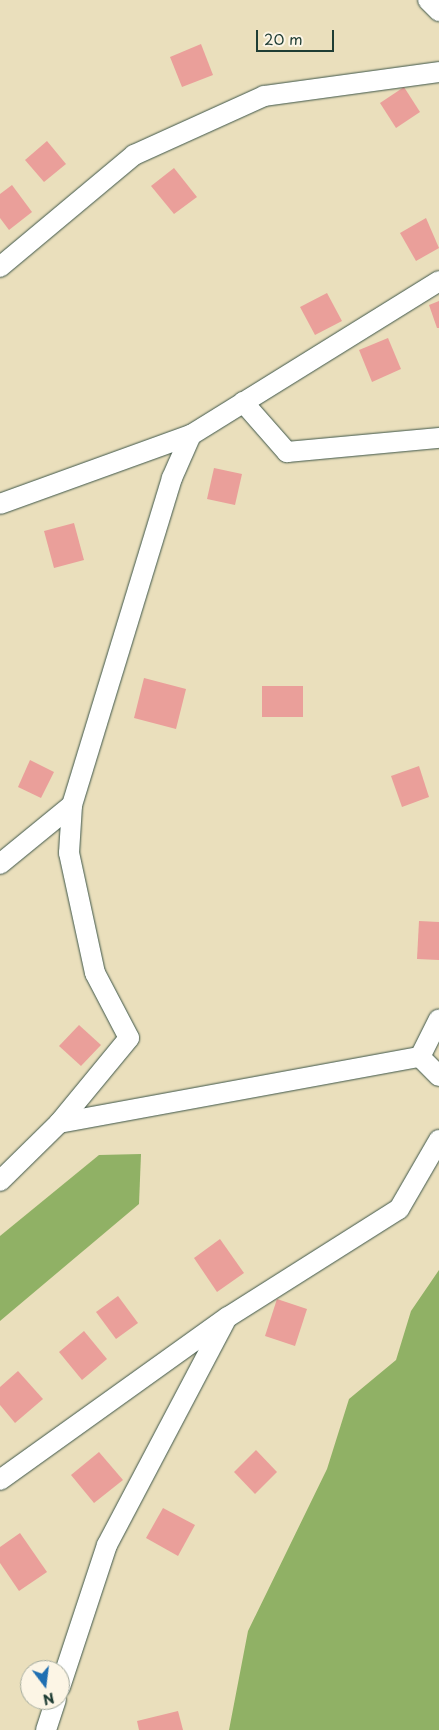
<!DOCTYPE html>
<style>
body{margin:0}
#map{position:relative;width:439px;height:1730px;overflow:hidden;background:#eadfbc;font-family:"Playpen Sans",sans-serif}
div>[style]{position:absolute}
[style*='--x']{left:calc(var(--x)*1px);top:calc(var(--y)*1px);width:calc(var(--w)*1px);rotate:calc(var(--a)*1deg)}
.forest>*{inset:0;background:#90b165}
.building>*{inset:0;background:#ea9f9a}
.roads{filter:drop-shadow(0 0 1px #3d5548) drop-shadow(0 0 1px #3d5548)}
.minor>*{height:20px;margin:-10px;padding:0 10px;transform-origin:10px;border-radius:10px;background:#fff}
span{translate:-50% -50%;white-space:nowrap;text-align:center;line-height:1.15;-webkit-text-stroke:4px #fcf5e5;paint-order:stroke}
.north{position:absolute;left:20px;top:1660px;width:50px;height:50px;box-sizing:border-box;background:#fcf5e5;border:1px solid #a4ab9e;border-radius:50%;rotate:165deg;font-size:14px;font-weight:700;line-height:20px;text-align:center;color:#1f3d34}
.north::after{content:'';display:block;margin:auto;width:18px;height:22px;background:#1f6fb2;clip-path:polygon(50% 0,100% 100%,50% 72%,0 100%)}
.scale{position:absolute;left:256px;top:30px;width:78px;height:22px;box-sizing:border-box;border:2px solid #1f3d34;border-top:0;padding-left:6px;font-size:15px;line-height:18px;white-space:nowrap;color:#1f3d34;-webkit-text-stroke:4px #fcf5e5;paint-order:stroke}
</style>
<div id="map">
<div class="forest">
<i style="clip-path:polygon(141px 1154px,139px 1204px,0 1321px,0 1236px,99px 1155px)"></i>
<i style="clip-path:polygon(439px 1270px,439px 1730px,229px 1730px,248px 1631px,327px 1469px,349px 1399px,396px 1360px,411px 1311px)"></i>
</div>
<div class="building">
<i style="clip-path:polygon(201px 44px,213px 75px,182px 87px,170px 57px)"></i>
<i style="clip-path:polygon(404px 87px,420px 112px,396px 128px,380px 103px)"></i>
<i style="clip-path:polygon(47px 141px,66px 164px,44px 182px,25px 160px)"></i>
<i style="clip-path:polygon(174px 168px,197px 197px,174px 214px,151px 186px)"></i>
<i style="clip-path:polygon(12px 185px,32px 212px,9px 230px,0 218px,0 194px)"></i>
<i style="clip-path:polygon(426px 218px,439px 248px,416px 261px,400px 233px)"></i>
<i style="clip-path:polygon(327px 293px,342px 321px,315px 335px,300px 307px)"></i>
<i style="clip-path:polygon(439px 301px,439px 328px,437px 328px,429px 305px)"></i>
<i style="clip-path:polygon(388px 338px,401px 369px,372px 382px,359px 350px)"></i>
<i style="clip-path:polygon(214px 468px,242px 474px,235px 505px,207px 499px)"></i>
<i style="clip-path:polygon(74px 523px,84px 560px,54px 568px,44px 531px)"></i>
<i style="clip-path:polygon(144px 678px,186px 689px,176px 729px,134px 718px)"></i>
<i style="clip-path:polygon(262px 686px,303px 686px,303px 717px,262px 717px)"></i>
<i style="clip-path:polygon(30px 760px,54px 772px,41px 798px,18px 787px)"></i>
<i style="clip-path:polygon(419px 766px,429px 797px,402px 807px,391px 776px)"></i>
<i style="clip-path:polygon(419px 921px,439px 922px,439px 960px,417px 959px)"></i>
<i style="clip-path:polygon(79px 1025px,101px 1045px,81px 1066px,59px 1046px)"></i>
<i style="clip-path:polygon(220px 1239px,244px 1273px,217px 1292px,194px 1258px)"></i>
<i style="clip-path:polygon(118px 1296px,138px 1323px,116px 1339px,96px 1312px)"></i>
<i style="clip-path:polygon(277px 1299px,307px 1309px,295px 1346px,265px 1336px)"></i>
<i style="clip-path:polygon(84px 1331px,107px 1359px,82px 1380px,59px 1352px)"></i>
<i style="clip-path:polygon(18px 1371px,43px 1399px,15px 1423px,0 1405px,0 1387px)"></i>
<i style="clip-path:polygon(256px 1450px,277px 1472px,255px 1494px,234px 1472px)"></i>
<i style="clip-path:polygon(99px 1452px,123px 1480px,94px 1503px,71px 1475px)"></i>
<i style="clip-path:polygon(163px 1508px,195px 1525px,178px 1556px,146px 1538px)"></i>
<i style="clip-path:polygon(20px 1533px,47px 1572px,19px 1591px,0 1563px,0 1547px)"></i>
<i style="clip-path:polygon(178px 1711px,183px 1730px,139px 1730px,137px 1721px)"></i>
</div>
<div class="roads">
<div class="minor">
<i style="--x:428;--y:0;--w:16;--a:45"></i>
<i style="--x:0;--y:267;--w:175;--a:-39.9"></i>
<i style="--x:134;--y:155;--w:143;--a:-24.4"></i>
<i style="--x:264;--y:96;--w:177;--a:-7.8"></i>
<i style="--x:243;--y:402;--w:67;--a:48.7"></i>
<i style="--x:287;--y:452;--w:153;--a:-5.3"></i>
<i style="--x:0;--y:504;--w:203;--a:-19.9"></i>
<i style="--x:191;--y:435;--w:292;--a:-31.8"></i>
<i style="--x:0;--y:864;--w:93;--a:-39.3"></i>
<i style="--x:72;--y:805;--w:342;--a:-73"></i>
<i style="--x:172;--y:478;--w:47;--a:-66.2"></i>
<i style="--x:420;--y:1057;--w:42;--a:-63.4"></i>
<i style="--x:59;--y:1123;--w:110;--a:-50.5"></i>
<i style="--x:129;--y:1038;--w:73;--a:-117.6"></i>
<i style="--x:95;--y:973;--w:123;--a:-102.2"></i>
<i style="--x:69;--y:853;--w:48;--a:-86.4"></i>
<i style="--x:0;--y:1181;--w:83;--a:-44.5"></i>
<i style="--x:59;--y:1123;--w:367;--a:-10.4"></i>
<i style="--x:420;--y:1057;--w:27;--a:45"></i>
<i style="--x:0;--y:1480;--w:280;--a:-35.6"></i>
<i style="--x:228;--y:1317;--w:202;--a:-32.3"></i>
<i style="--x:399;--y:1209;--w:80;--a:-59.9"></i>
<i style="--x:60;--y:1687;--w:150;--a:-71.7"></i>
<i style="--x:107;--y:1545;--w:253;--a:-62.2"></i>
<i style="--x:46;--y:1730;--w:32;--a:-72"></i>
</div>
</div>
<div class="north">N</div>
<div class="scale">20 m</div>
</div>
